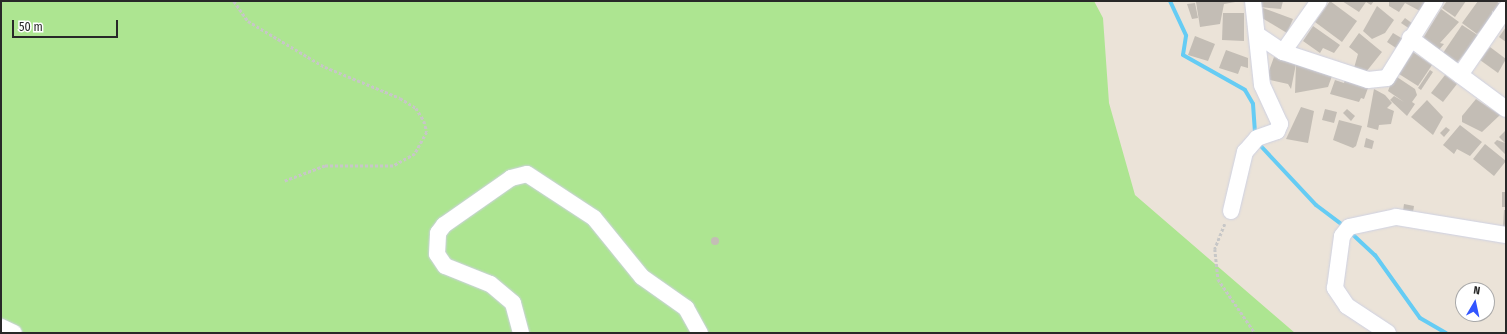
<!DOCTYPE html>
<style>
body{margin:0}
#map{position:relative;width:1507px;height:334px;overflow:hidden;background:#ebe3d8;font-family:"Fira Sans Condensed",sans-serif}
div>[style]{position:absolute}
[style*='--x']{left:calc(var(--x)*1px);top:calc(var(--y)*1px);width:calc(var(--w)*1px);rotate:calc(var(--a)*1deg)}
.green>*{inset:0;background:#ade591}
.stream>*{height:4px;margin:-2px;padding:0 2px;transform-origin:2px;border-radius:2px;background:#65ccf4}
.building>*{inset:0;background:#c3bdb5}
.round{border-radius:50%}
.path>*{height:2.5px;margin-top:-1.25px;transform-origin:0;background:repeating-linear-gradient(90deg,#c7c7c7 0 3px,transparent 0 5px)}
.roads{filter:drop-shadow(0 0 1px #ced1e2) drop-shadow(0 0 1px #ced1e2)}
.minor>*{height:16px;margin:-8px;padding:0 8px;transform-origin:8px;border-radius:8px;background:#fff}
span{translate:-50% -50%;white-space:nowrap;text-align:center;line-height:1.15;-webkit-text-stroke:3px #fff;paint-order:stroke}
.frame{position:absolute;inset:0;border:2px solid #282828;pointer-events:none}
.north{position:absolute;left:1455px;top:282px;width:40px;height:40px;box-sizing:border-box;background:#fff;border:1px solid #a9a9a9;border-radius:50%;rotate:9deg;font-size:11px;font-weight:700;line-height:16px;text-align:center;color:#282828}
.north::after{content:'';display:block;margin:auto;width:14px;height:18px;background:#3255ff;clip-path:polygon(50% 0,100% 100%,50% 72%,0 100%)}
.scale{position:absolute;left:12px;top:20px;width:106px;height:18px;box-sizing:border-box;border:2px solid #282828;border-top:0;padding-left:5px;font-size:12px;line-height:14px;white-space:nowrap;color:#282828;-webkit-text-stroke:3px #fff;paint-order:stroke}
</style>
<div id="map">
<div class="green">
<i style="clip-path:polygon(1px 1px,1094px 1px,1103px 18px,1109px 103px,1135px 195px,1295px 333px,1px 333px)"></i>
</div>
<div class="stream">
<i style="--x:1170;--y:1;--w:38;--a:65"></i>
<i style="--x:1186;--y:36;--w:19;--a:99"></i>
<i style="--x:1183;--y:55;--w:71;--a:29.4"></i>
<i style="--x:1245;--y:90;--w:16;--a:60"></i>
<i style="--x:1253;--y:104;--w:31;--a:86"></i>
<i style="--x:1258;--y:143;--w:85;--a:46.9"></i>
<i style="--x:1316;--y:205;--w:36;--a:37"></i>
<i style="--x:1350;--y:232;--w:34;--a:43"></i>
<i style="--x:1375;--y:255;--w:77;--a:54.5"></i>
<i style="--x:1420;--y:318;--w:30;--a:30"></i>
</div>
<div class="building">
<i style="clip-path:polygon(1241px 1px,1224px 4px,1220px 24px,1200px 27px,1196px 2px)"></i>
<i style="clip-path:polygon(1261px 1px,1283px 1px,1281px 9px,1260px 7px)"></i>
<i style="clip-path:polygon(1330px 1px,1357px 21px,1342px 42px,1315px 22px)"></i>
<i style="clip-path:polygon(1342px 1px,1374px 1px,1371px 5px,1366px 2px,1359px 12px)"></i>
<i style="clip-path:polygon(1389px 1px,1427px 1px,1420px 11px,1405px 3px,1399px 12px,1389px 6px)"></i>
<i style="clip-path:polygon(1447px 1px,1466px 1px,1455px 17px,1442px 8px)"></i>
<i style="clip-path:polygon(1478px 1px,1496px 1px,1503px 6px,1497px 14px,1492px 11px,1492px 19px,1477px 34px,1462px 23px)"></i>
<i style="clip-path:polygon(1195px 3px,1198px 18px,1192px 19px,1187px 4px)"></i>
<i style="clip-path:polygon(1377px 6px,1394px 20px,1385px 33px,1372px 39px,1363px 31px)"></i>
<i style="clip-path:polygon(1263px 8px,1293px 19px,1287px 33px,1262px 18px)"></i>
<i style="clip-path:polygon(1441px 9px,1459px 22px,1440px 43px,1435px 39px,1440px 43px,1444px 44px,1438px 51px,1422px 40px)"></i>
<i style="clip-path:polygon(1223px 13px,1244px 13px,1244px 41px,1222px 40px)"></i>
<i style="clip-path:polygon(1405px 18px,1413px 24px,1410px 29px,1401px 23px)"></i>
<i style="clip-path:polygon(1462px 25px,1479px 36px,1456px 64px,1443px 53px)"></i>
<i style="clip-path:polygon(1313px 26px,1340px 45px,1334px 53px,1323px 48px,1320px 53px,1303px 41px)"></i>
<i style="clip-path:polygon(1506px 27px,1506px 42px,1499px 37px)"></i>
<i style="clip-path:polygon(1359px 33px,1382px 52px,1366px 72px,1354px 68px,1358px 54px,1349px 47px)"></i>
<i style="clip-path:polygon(1393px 33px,1403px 39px,1396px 48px,1387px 42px)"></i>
<i style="clip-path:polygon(1195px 36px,1215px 44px,1208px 61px,1188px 55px)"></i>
<i style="clip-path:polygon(1490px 47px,1506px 59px,1498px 73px,1480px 60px)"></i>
<i style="clip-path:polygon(1226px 50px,1248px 58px,1248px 68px,1241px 66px,1238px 74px,1219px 68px)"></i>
<i style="clip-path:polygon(1413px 52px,1432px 65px,1418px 86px,1399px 74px)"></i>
<i style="clip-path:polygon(1274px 57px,1296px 64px,1291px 89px,1288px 84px,1266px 79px)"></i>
<i style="clip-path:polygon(1296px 64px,1332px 76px,1328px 87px,1295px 93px)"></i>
<i style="clip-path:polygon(1430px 70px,1433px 72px,1421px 90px,1418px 88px)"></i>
<i style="clip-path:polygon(1394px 75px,1415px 89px,1417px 95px,1412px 102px,1415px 104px,1407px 116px,1390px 100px,1394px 96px,1404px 102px,1388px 91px)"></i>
<i style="clip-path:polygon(1445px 75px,1457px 84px,1443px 102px,1431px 93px)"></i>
<i style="clip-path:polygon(1345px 79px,1368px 88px,1364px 99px,1361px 98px,1359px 102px,1330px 94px,1335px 80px,1344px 83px)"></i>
<i style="clip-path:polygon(1374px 89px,1385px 95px,1392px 103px,1387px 108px,1394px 111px,1391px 124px,1379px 125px,1378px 130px,1367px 127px)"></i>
<i style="clip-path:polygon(1476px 99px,1500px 115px,1482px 132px,1462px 122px,1462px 116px)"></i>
<i style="clip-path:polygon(1427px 100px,1443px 117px,1433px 135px,1411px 117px)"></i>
<i style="clip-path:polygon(1301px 107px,1314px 111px,1308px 143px,1286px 139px)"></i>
<i style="clip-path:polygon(1325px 109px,1337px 112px,1334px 123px,1322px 120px)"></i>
<i style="clip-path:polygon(1347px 109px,1355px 116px,1351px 121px,1343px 113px)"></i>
<i style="clip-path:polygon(1339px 120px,1362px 126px,1356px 146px,1353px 148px,1333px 140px)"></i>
<i style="clip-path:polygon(1460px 125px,1482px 142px,1470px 156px,1457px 149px,1454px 154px,1443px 145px)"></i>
<i style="clip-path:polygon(1446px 127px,1450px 130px,1444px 137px,1440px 133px)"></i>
<i style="clip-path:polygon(1505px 131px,1506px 132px,1506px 155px,1494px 143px,1497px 140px,1505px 143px,1499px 137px)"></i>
<i style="clip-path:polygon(1366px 138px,1374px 141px,1372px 149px,1364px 147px)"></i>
<i style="clip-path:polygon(1485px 144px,1506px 161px,1494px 176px,1473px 159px)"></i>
<i style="clip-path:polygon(1502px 192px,1506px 192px,1505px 207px,1502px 207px)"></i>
<i style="clip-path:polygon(1404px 204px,1414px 206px,1413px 212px,1403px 211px)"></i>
<i style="clip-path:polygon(1504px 210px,1506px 210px,1506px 228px,1503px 227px)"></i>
<i class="round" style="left:711px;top:237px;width:8px;height:8px"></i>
</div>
<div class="path">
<i style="--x:234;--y:1;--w:24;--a:55"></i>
<i style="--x:248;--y:21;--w:90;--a:30.9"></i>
<i style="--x:325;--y:67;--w:81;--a:22.5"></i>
<i style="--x:400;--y:98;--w:19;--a:32"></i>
<i style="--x:416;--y:108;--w:15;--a:58"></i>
<i style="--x:424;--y:121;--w:11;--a:75"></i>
<i style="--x:427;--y:132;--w:25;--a:119"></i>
<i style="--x:415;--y:154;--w:25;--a:151"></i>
<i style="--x:393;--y:166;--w:68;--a:180"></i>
<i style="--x:325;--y:166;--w:43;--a:159.4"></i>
<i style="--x:1225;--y:224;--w:27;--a:112"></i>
<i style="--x:1215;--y:249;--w:30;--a:84"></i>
<i style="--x:1218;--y:279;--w:65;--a:55.6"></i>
</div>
<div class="roads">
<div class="minor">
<i style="--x:1259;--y:36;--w:29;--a:34"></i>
<i style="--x:1283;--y:52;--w:89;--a:18.2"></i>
<i style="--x:1368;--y:80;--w:19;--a:-6"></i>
<i style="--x:1387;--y:78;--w:91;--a:-58.1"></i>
<i style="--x:1410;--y:38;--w:119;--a:36.5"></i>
<i style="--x:1283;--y:52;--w:62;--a:-54.8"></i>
<i style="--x:1460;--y:75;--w:81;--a:-55.5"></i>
<i style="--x:1231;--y:211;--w:61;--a:-76.7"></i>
<i style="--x:1245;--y:152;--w:18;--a:-49"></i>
<i style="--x:1257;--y:138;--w:21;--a:-19"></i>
<i style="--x:1277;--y:131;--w:8;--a:-67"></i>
<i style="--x:1280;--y:124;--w:43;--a:-114.8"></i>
<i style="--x:1262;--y:85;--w:84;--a:-96.1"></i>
<i style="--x:1;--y:327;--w:14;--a:25"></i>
<i style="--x:521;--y:333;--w:31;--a:-105"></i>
<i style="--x:513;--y:303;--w:30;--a:-140"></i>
<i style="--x:490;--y:284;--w:48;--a:-158.2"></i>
<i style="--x:445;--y:266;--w:14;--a:-124"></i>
<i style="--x:437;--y:254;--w:21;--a:-87"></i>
<i style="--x:438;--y:233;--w:10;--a:-53"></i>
<i style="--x:444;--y:225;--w:82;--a:-35"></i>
<i style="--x:511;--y:178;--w:16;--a:-14"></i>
<i style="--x:527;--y:174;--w:80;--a:33.3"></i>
<i style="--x:594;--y:218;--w:76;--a:50.9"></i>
<i style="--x:642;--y:277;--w:54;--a:35.2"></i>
<i style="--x:686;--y:308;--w:29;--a:61"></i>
<i style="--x:1388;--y:333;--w:49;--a:-146.6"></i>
<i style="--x:1347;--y:306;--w:22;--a:-124"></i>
<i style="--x:1335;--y:288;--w:52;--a:-82.3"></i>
<i style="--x:1342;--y:236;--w:11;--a:-52"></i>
<i style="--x:1349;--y:227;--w:48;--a:-12"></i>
<i style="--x:1396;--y:217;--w:111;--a:9.3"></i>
</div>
</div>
<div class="frame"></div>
<div class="north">N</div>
<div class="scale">50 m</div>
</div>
